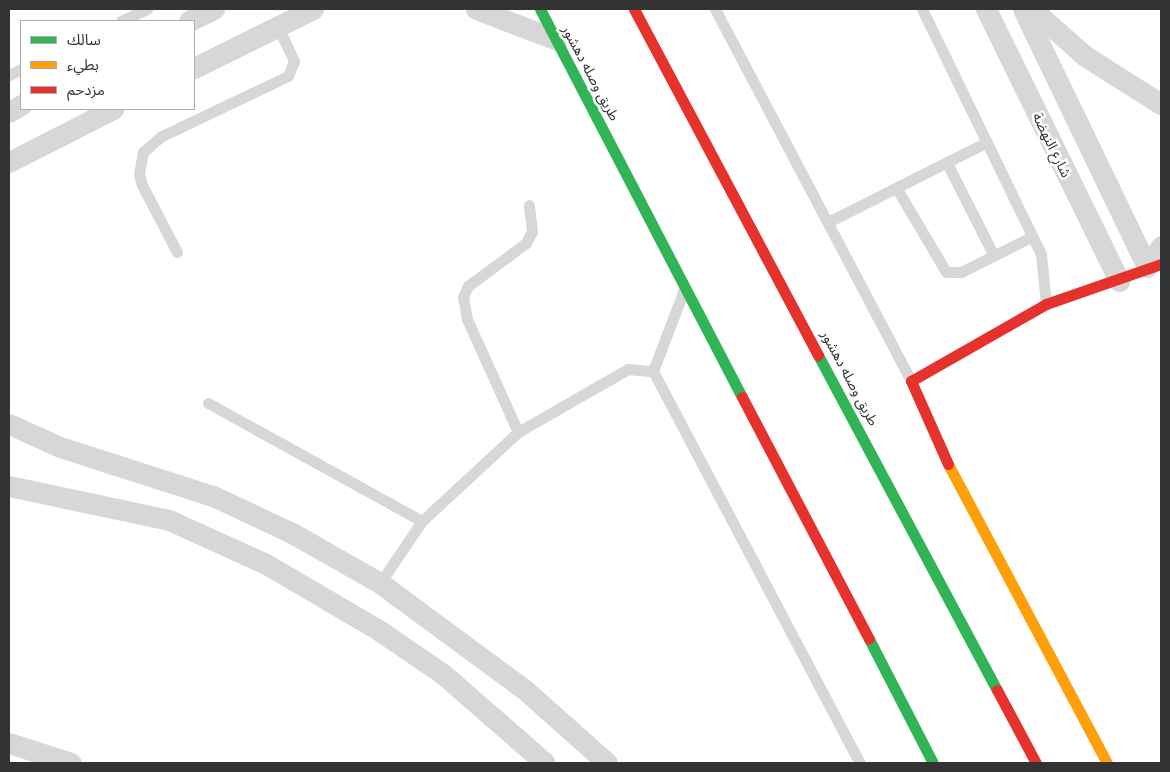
<!DOCTYPE html>
<meta charset="utf-8">
<style>
body{margin:0}
#map{position:relative;width:1170px;height:772px;overflow:hidden;background:#fff;font-family:Montserrat,"Noto Sans Arabic",sans-serif}
div>[style]{position:absolute}
[style*='--x']{left:calc(var(--x)*1px);top:calc(var(--y)*1px);width:calc(var(--w)*1px);rotate:calc(var(--a)*1deg)}
.lane>*{height:11px;margin:-5.5px;padding:0 5.5px;transform-origin:5.5px;border-radius:5.5px;background:#d7d7d7}
.street>*{height:21px;margin:-10.5px;padding:0 10.5px;transform-origin:10.5px;border-radius:10.5px;background:#d7d7d7}
.fast>*{height:11px;margin:-5.5px;padding:0 5.5px;transform-origin:5.5px;border-radius:5.5px;background:#30b455}
.slow>*{height:11px;margin:-5.5px;padding:0 5.5px;transform-origin:5.5px;border-radius:5.5px;background:#ff9f0a}
.jam>*{height:11px;margin:-5.5px;padding:0 5.5px;transform-origin:5.5px;border-radius:5.5px;background:#e5322d}
span{translate:-50% -50%;white-space:nowrap;text-align:center;line-height:1.15;-webkit-text-stroke:5px #fff;paint-order:stroke}
.street-label{font-size:14px;color:#333}
.frame{position:absolute;inset:0;border:10px solid #333;pointer-events:none}
.legend{position:absolute;left:20px;top:20px;width:175px;height:90px;box-sizing:border-box;background:#fff;border:1px solid #adadad;margin:0;padding:6px 9px;list-style:none;font-size:15px;color:#333}
.legend li{display:flex;align-items:center;gap:10px;height:25px}
.legend b{width:25px;border:1px solid #adadad}
</style>
<div id="map">
<div class="lane">
<i style="--x:715;--y:9;--w:420;--a:62.2"></i>
<i style="--x:922;--y:9;--w:272;--a:64.1"></i>
<i style="--x:1041;--y:254;--w:50;--a:84.3"></i>
<i style="--x:121;--y:21;--w:29;--a:-25"></i>
<i style="--x:9;--y:75;--w:13;--a:-27"></i>
<i style="--x:947;--y:163;--w:104;--a:63.2"></i>
<i style="--x:897;--y:189;--w:96;--a:59.4"></i>
<i style="--x:946;--y:272;--w:15;--a:0"></i>
<i style="--x:961;--y:272;--w:80;--a:-26.6"></i>
<i style="--x:828;--y:222;--w:178;--a:-26.7"></i>
<i style="--x:177;--y:252;--w:76;--a:-117.6"></i>
<i style="--x:142;--y:185;--w:11;--a:-105"></i>
<i style="--x:139;--y:174;--w:22;--a:-80"></i>
<i style="--x:143;--y:152;--w:23;--a:-41"></i>
<i style="--x:160;--y:137;--w:142;--a:-25.5"></i>
<i style="--x:288;--y:76;--w:16;--a:-68"></i>
<i style="--x:294;--y:61;--w:38;--a:-115"></i>
<i style="--x:653;--y:371;--w:87;--a:-69.1"></i>
<i style="--x:208;--y:403;--w:244;--a:28.9"></i>
<i style="--x:422;--y:521;--w:131;--a:-42.8"></i>
<i style="--x:518;--y:432;--w:127;--a:-29.8"></i>
<i style="--x:628;--y:369;--w:25;--a:5"></i>
<i style="--x:653;--y:371;--w:443;--a:62.2"></i>
<i style="--x:518;--y:432;--w:124;--a:-114.3"></i>
<i style="--x:467;--y:319;--w:22;--a:-100"></i>
<i style="--x:463;--y:297;--w:12;--a:-66"></i>
<i style="--x:468;--y:286;--w:72;--a:-36.6"></i>
<i style="--x:526;--y:243;--w:13;--a:-63"></i>
<i style="--x:532;--y:231;--w:26;--a:-97"></i>
<i style="--x:380;--y:583;--w:75;--a:-55.9"></i>
</div>
<div class="street">
<i style="--x:476;--y:9;--w:87;--a:20.9"></i>
<i style="--x:986;--y:9;--w:303;--a:63.9"></i>
<i style="--x:1023;--y:9;--w:286;--a:64.3"></i>
<i style="--x:1032;--y:9;--w:71;--a:41.6"></i>
<i style="--x:1085;--y:56;--w:90;--a:32.3"></i>
<i style="--x:189;--y:21;--w:28;--a:-26"></i>
<i style="--x:194;--y:68;--w:133;--a:-26.4"></i>
<i style="--x:9;--y:112;--w:14;--a:-30"></i>
<i style="--x:9;--y:162;--w:117;--a:-27"></i>
<i style="--x:1147;--y:267;--w:25;--a:-56"></i>
<i style="--x:9;--y:424;--w:56;--a:24.3"></i>
<i style="--x:60;--y:447;--w:161;--a:17.8"></i>
<i style="--x:213;--y:496;--w:87;--a:25.1"></i>
<i style="--x:292;--y:533;--w:101;--a:29.6"></i>
<i style="--x:380;--y:583;--w:179;--a:36.4"></i>
<i style="--x:524;--y:689;--w:111;--a:41.7"></i>
<i style="--x:9;--y:486;--w:164;--a:12"></i>
<i style="--x:169;--y:520;--w:107;--a:24.4"></i>
<i style="--x:266;--y:564;--w:132;--a:30.4"></i>
<i style="--x:380;--y:631;--w:76;--a:34.3"></i>
<i style="--x:443;--y:674;--w:135;--a:41.1"></i>
<i style="--x:9;--y:743;--w:65;--a:17.9"></i>
</div>
<div class="fast">
<i style="--x:540;--y:9;--w:437;--a:62.5"></i>
<i style="--x:818;--y:355;--w:380;--a:61.9"></i>
<i style="--x:869;--y:639;--w:140;--a:62.7"></i>
</div>
<div class="slow">
<i style="--x:948;--y:464;--w:339;--a:62"></i>
</div>
<div class="jam">
<i style="--x:634;--y:9;--w:392;--a:62"></i>
<i style="--x:742;--y:397;--w:273;--a:62.3"></i>
<i style="--x:948;--y:464;--w:91;--a:-114"></i>
<i style="--x:911;--y:381;--w:155;--a:-29.7"></i>
<i style="--x:1046;--y:304;--w:122;--a:-19.2"></i>
<i style="--x:997;--y:690;--w:83;--a:61.9"></i>
</div>
<div class="street-label">
<span style="left:591px;top:73px;rotate:62deg">طريق وصله دهشور</span>
<span style="left:1052px;top:145px;rotate:64deg">شارع النهضة</span>
<span style="left:850px;top:378px;rotate:62deg">طريق وصله دهشور</span>
</div>
<div class="frame"></div>
<ul class="legend">
<li><b style="height:6px;background:#30b455"></b>سالك</li>
<li><b style="height:6px;background:#ff9f0a"></b>بطيء</li>
<li><b style="height:6px;background:#e5322d"></b>مزدحم</li>
</ul>
</div>
